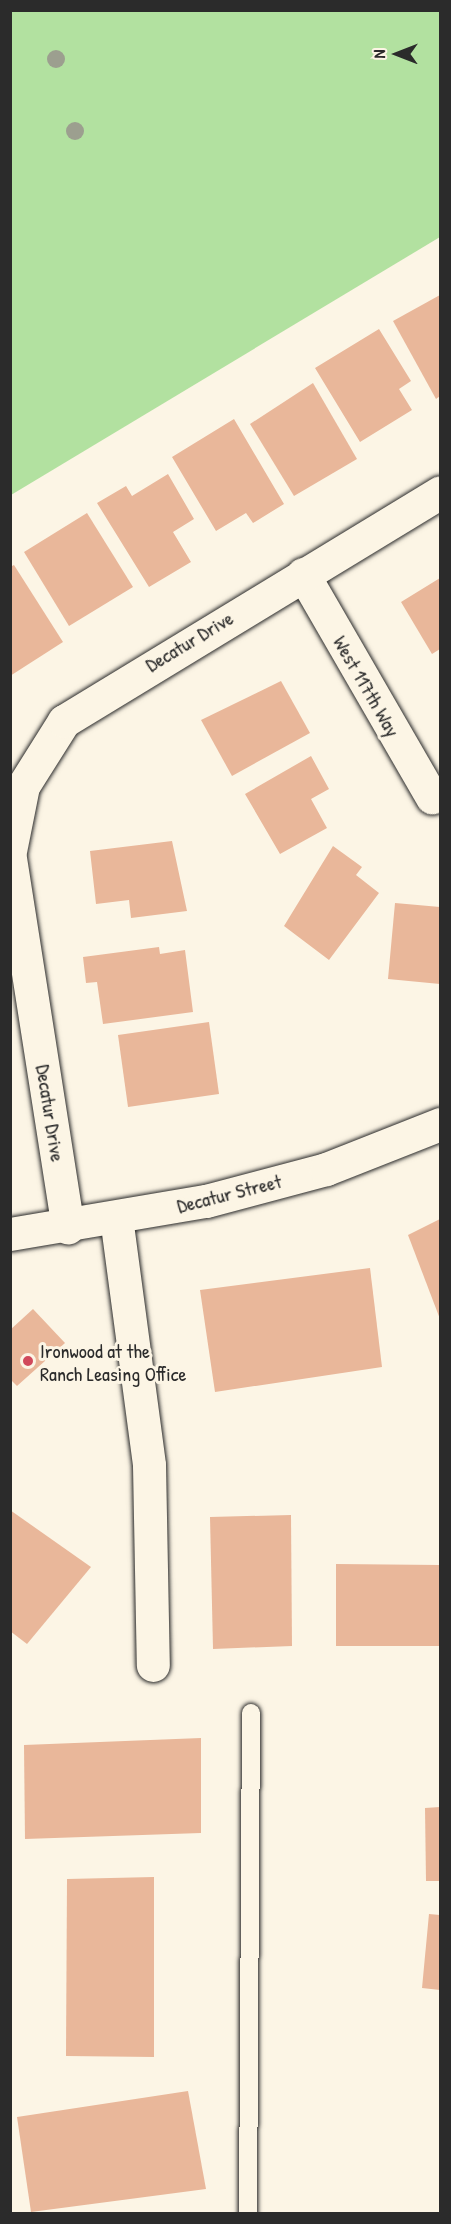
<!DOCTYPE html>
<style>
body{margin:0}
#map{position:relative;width:451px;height:2224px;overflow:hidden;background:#fcf5e5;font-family:"Patrick Hand",sans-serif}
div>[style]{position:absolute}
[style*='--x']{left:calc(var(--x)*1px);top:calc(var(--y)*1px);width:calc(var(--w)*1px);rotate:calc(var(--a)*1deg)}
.green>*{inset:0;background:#b2e1a0}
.building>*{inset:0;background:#e9b79a}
.roads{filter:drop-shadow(0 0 2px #2b2b2b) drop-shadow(0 0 2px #2b2b2b)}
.service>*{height:18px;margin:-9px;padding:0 9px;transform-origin:9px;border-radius:9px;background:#fcf5e5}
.minor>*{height:33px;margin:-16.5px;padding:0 16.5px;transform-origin:16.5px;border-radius:16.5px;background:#fcf5e5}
.trees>*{width:18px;height:18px;margin:-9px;border-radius:50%;background:#9c9f8f}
.dots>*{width:16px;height:16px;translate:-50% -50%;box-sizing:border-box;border:3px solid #fcf5e5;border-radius:50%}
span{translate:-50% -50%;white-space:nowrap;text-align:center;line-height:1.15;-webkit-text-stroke:6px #fcf5e5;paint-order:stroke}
.street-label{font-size:20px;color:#2b2b2b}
.poi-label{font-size:20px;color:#2b2b2b}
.left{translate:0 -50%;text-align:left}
.frame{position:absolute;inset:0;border:12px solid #2b2b2b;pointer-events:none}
.north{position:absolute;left:367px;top:24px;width:60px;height:60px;-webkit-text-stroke:4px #fcf5e5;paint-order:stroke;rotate:270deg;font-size:16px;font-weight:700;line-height:24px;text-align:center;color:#2b2b2b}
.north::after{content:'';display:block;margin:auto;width:21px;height:27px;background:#2b2b2b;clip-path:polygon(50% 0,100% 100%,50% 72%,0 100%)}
</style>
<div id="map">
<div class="green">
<i style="clip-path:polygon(11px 10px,440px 11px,440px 237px,11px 495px)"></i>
</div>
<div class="building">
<i style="clip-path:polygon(440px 295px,440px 396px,436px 399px,393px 321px)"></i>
<i style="clip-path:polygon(379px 329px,411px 381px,399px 389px,412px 410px,360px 442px,315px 368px)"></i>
<i style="clip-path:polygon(313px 383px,357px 459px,294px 496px,250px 424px)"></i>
<i style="clip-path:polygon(234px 419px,284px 504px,253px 523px,246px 513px,216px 531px,172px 457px)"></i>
<i style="clip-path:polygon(168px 474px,194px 519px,173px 532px,191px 562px,149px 587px,97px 503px,126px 486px,132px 496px)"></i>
<i style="clip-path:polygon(87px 513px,133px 587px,69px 626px,24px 552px)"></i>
<i style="clip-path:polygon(14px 565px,63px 642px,10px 676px,10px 567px)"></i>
<i style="clip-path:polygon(440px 578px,440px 649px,432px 654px,401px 602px)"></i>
<i style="clip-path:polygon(281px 681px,310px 733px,232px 776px,201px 720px)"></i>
<i style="clip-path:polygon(311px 756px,329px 789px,311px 799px,327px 828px,280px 854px,245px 794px)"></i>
<i style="clip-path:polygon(172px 841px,187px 911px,131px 918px,129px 900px,96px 904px,90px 851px)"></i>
<i style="clip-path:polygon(333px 846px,362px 867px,356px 875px,379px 893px,329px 960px,284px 926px)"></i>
<i style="clip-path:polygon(395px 903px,440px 907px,440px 984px,388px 979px)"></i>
<i style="clip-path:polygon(159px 947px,160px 954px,185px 950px,193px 1012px,103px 1024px,97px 982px,86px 983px,83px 957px)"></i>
<i style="clip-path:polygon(209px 1022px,219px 1094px,128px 1107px,118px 1035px)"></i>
<i style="clip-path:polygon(440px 1219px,440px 1319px,408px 1235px)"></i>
<i style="clip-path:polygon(370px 1268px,382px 1367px,215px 1392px,200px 1290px)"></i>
<i style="clip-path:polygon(33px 1309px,65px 1343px,17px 1386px,10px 1379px,10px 1330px)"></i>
<i style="clip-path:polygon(10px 1510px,91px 1567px,27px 1644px,10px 1631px)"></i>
<i style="clip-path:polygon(291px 1515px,292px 1646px,213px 1649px,210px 1517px)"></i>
<i style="clip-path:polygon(336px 1564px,440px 1565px,440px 1646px,336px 1646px)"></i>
<i style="clip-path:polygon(201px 1738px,201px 1833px,25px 1839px,24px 1745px)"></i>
<i style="clip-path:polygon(440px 1807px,440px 1881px,426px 1881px,425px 1808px)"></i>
<i style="clip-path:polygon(154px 1877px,154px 2057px,66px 2056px,67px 1879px)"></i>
<i style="clip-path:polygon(429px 1914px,440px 1915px,440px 1990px,422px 1988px)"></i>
<i style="clip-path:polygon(188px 2091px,206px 2189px,31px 2212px,17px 2117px)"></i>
</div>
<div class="roads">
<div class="service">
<i style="--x:248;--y:2214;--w:501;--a:-89.66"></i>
</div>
<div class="minor">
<i style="--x:303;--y:574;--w:258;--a:60"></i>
<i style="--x:10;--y:851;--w:66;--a:-78.7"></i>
<i style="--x:23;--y:786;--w:77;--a:-57.8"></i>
<i style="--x:64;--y:721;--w:440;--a:-31.3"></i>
<i style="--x:10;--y:858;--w:374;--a:81.1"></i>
<i style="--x:116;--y:1217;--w:250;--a:82.4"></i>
<i style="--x:149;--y:1465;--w:200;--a:88.9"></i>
<i style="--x:10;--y:1234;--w:199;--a:-9.6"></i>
<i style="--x:206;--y:1201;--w:124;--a:-14.9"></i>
<i style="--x:326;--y:1169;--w:123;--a:-21.5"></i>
</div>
</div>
<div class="trees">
<i style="left:56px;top:59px"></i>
<i style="left:75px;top:131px"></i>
</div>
<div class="dots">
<i style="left:28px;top:1361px;background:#d1495b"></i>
</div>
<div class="street-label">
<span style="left:189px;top:641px;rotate:-31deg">Decatur Drive</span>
<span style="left:367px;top:686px;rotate:60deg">West 117th Way</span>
<span style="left:51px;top:1113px;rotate:81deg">Decatur Drive</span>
<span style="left:229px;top:1193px;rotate:-14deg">Decatur Street</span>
</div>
<div class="poi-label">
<span class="left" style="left:40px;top:1362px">Ironwood at the<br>Ranch Leasing Office</span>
</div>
<div class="frame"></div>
<div class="north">N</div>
</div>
